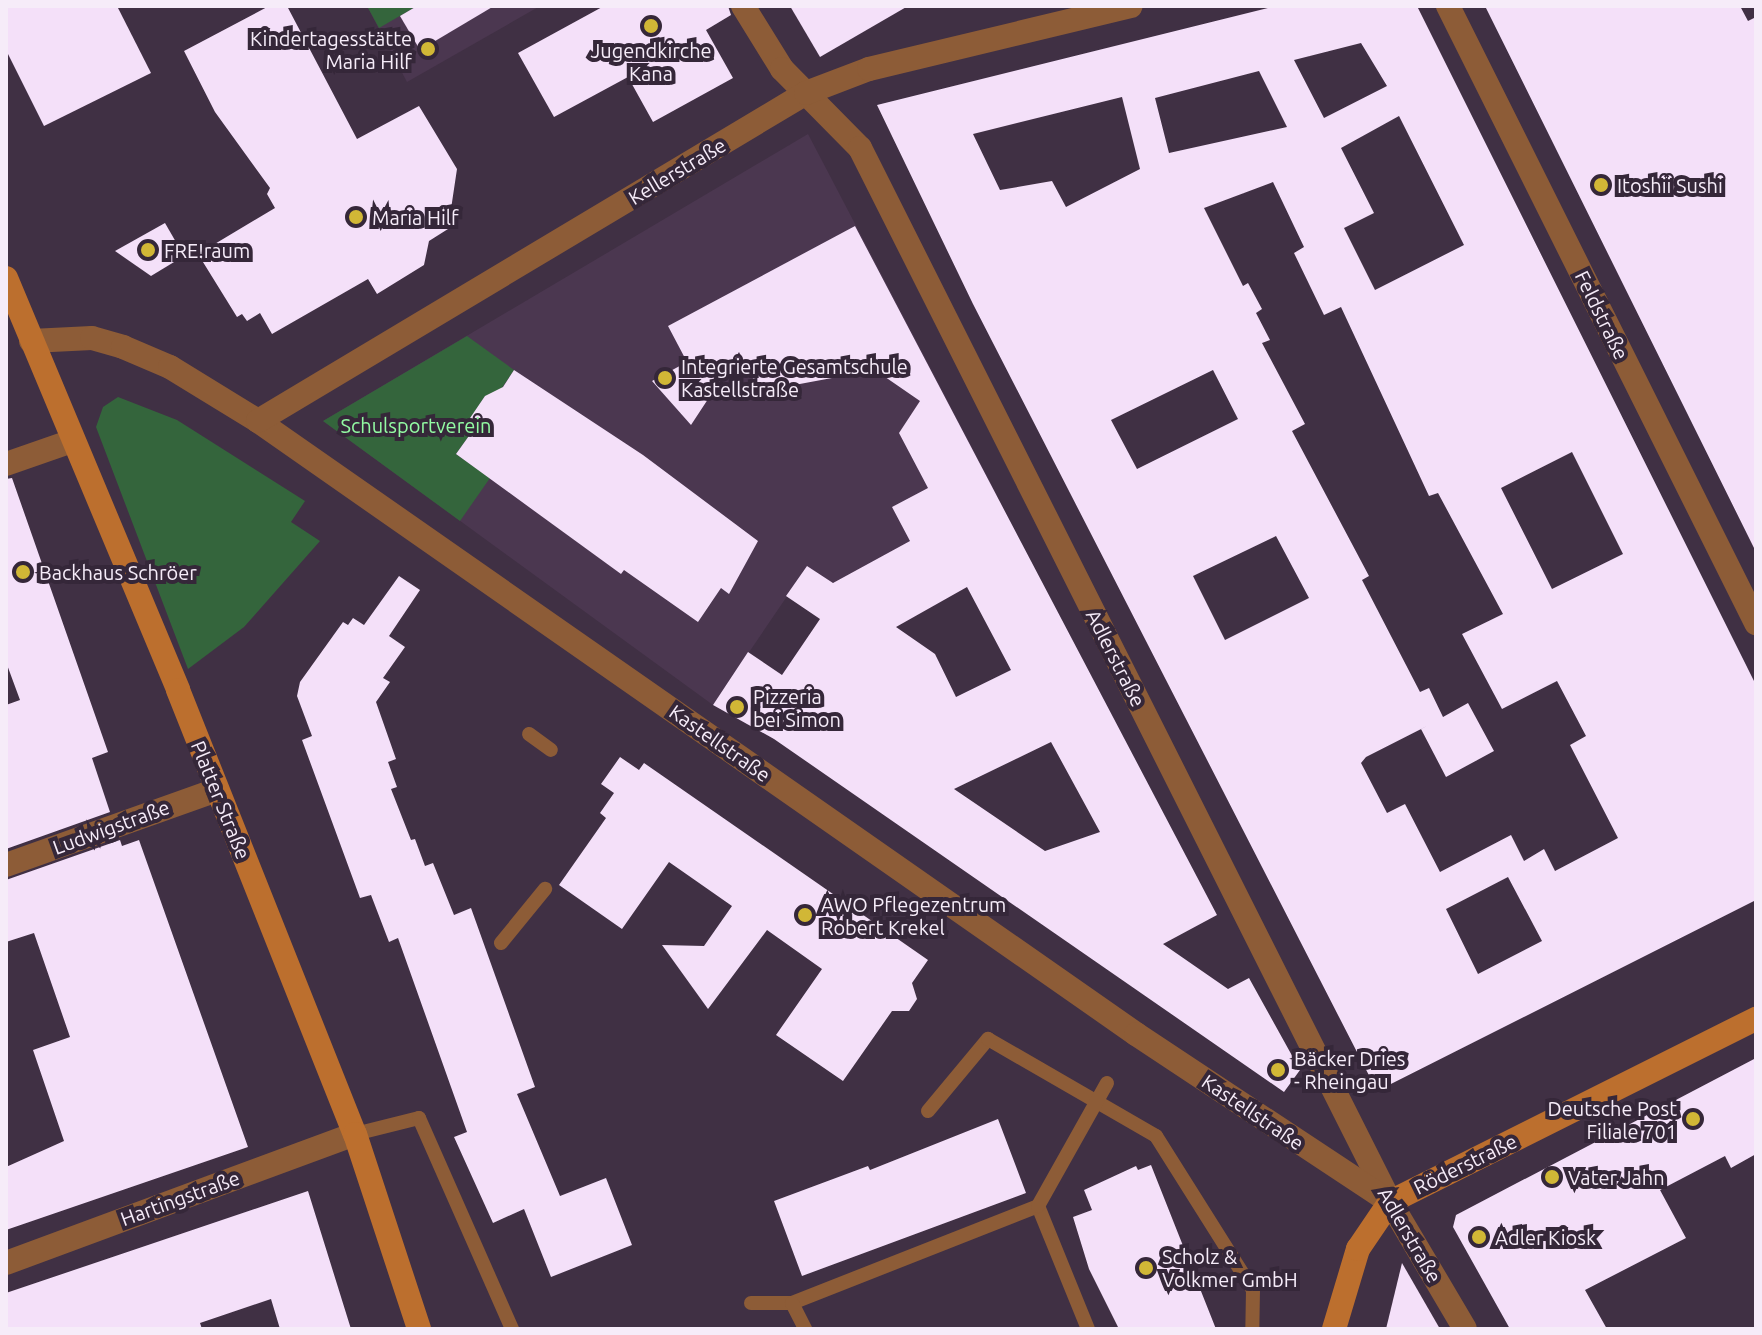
<!DOCTYPE html>
<meta charset="utf-8">
<style>
body{margin:0}
#map{position:relative;width:1762px;height:1335px;overflow:hidden;background:#403044;font-family:Ubuntu,sans-serif}
div>[style]{position:absolute}
[style*='--x']{left:calc(var(--x)*1px);top:calc(var(--y)*1px);width:calc(var(--w)*1px);rotate:calc(var(--a)*1deg)}
.built>*{inset:0;background:#4b3750}
.green>*{inset:0;background:#34653c}
.building>*{inset:0;background:#f4e0f9}
.lane>*{height:14px;margin:-7px;padding:0 7px;transform-origin:7px;border-radius:7px;background:#8d5c37}
.street>*{height:24px;margin:-12px;padding:0 12px;transform-origin:12px;border-radius:12px;background:#8d5c37}
.secondary>*{height:24px;margin:-12px;padding:0 12px;transform-origin:12px;border-radius:12px;background:#bc6f2e}
.dots>*{width:22px;height:22px;translate:-50% -50%;box-sizing:border-box;border:4px solid #352739;border-radius:50%}
span{translate:-50% -50%;white-space:nowrap;text-align:center;line-height:1.15;-webkit-text-stroke:8px #352739;paint-order:stroke}
.poi-label{font-size:20px;color:#f6ecf9}
.right{translate:-100% -50%;text-align:right}
.left{translate:0 -50%;text-align:left}
.street-label{font-size:20px;color:#f6ecf9}
.park-label{font-size:20px;color:#93fba3}
.frame{position:absolute;inset:0;border:8px solid #f6ecf9;pointer-events:none}
</style>
<div id="map">
<div class="built">
<i style="clip-path:polygon(367px 6px,540px 6px,407px 82px)"></i>
<i style="clip-path:polygon(808px 134px,997px 495px,833px 583px,807px 567px,713px 705px,323px 421px)"></i>
</div>
<div class="green">
<i style="clip-path:polygon(367px 6px,417px 6px,379px 28px)"></i>
<i style="clip-path:polygon(467px 336px,514px 370px,497px 395px,485px 396px,469px 421px,476px 426px,456px 454px,490px 478px,460px 521px,323px 421px)"></i>
<i style="clip-path:polygon(118px 397px,177px 420px,305px 501px,291px 522px,320px 541px,244px 627px,188px 669px,96px 427px,103px 407px)"></i>
</div>
<div class="building">
<i style="clip-path:polygon(6px 6px,117px 6px,151px 73px,44px 126px,6px 50px)"></i>
<i style="clip-path:polygon(269px 6px,287px 6px,357px 139px,419px 106px,457px 169px,448px 229px,429px 241px,424px 265px,377px 294px,368px 279px,272px 334px,260px 313px,247px 321px,242px 314px,237px 317px,198px 254px,275px 208px,267px 194px,270px 188px,215px 112px,184px 51px)"></i>
<i style="clip-path:polygon(417px 6px,494px 6px,420px 50px,400px 16px)"></i>
<i style="clip-path:polygon(604px 6px,728px 6px,731px 15px,706px 30px,733px 78px,653px 122px,628px 77px,554px 117px,518px 53px)"></i>
<i style="clip-path:polygon(790px 6px,908px 6px,820px 57px)"></i>
<i style="clip-path:polygon(evenodd,1276px 6px,1417px 6px,1756px 685px,1756px 900px,1377px 1091px,973px 304px,877px 105px,1276px 6px,1361px 43px,1387px 86px,1324px 118px,1294px 60px,1361px 43px,1276px 6px,1259px 71px,1287px 127px,1169px 153px,1155px 98px,1259px 71px,1276px 6px,1122px 97px,1140px 169px,1066px 207px,1052px 181px,1000px 190px,973px 134px,1122px 97px,1276px 6px,1399px 116px,1464px 245px,1375px 290px,1344px 228px,1374px 213px,1341px 148px,1399px 116px,1276px 6px,1273px 182px,1304px 247px,1294px 253px,1324px 315px,1341px 307px,1429px 496px,1438px 493px,1503px 614px,1462px 634px,1502px 709px,1557px 681px,1586px 736px,1570px 745px,1618px 838px,1555px 871px,1544px 849px,1524px 861px,1511px 835px,1440px 872px,1405px 804px,1387px 813px,1361px 763px,1366px 757px,1429px 725px,1421px 729px,1446px 777px,1494px 751px,1468px 703px,1443px 717px,1429px 688px,1420px 692px,1362px 580px,1369px 576px,1292px 431px,1305px 424px,1262px 343px,1270px 340px,1256px 313px,1262px 309px,1248px 283px,1243px 286px,1204px 208px,1273px 182px,1276px 6px,1213px 370px,1238px 419px,1137px 469px,1111px 420px,1213px 370px,1276px 6px,1572px 452px,1623px 554px,1552px 589px,1501px 488px,1572px 452px,1276px 6px,1276px 536px,1309px 598px,1225px 640px,1193px 576px,1276px 536px,1276px 6px,1508px 877px,1542px 941px,1478px 974px,1446px 909px,1508px 877px)"></i>
<i style="clip-path:polygon(1485px 6px,1740px 6px,1748px 21px,1756px 17px,1756px 552px)"></i>
<i style="clip-path:polygon(165px 223px,184px 256px,151px 276px,115px 251px)"></i>
<i style="clip-path:polygon(evenodd,855px 226px,1217px 915px,1163px 944px,1228px 989px,1249px 978px,1300px 1070px,1284px 1092px,774px 739px,713px 705px,748px 652px,782px 675px,820px 619px,786px 596px,807px 566px,833px 583px,910px 541px,892px 507px,928px 488px,899px 433px,920px 401px,875px 370px,789px 386px,773px 382px,759px 390px,739px 352px,691px 425px,652px 381px,687px 362px,668px 326px,855px 226px,967px 587px,1011px 670px,956px 697px,935px 654px,896px 627px,967px 587px,855px 226px,1051px 742px,1100px 832px,1045px 851px,954px 789px,1051px 742px)"></i>
<i style="clip-path:polygon(514px 370px,643px 455px,758px 541px,729px 594px,721px 588px,698px 622px,624px 570px,621px 574px,456px 454px,476px 426px,468px 421px,485px 396px,503px 387px)"></i>
<i style="clip-path:polygon(12px 478px,108px 752px,92px 758px,110px 812px,6px 849px,6px 705px,20px 700px,6px 662px,6px 479px)"></i>
<i style="clip-path:polygon(399px 576px,420px 590px,389px 636px,405px 647px,383px 678px,390px 682px,376px 702px,396px 759px,388px 762px,397px 787px,391px 789px,411px 840px,415px 839px,425px 866px,433px 863px,454px 915px,471px 908px,535px 1087px,517px 1094px,560px 1196px,606px 1178px,632px 1245px,551px 1277px,524px 1209px,493px 1223px,454px 1137px,467px 1132px,398px 938px,389px 942px,371px 895px,360px 898px,302px 740px,312px 736px,297px 696px,300px 682px,343px 622px,348px 625px,353px 618px,364px 625px)"></i>
<i style="clip-path:polygon(620px 757px,639px 770px,644px 763px,928px 960px,912px 983px,917px 999px,909px 1011px,892px 1011px,843px 1081px,776px 1035px,822px 969px,767px 930px,708px 1009px,662px 945px,704px 946px,732px 906px,669px 862px,622px 929px,559px 885px,606px 818px,600px 813px,614px 793px,601px 784px)"></i>
<i style="clip-path:polygon(120px 840px,122px 846px,139px 840px,248px 1147px,6px 1230px,6px 1167px,64px 1141px,33px 1050px,70px 1037px,34px 933px,6px 942px,6px 880px)"></i>
<i style="clip-path:polygon(1756px 1058px,1756px 1154px,1731px 1168px,1725px 1156px,1660px 1190px,1686px 1238px,1585px 1290px,1607px 1329px,1510px 1329px,1453px 1227px,1456px 1215px)"></i>
<i style="clip-path:polygon(998px 1119px,1026px 1193px,802px 1276px,774px 1201px,868px 1166px,870px 1170px)"></i>
<i style="clip-path:polygon(1151px 1165px,1216px 1329px,1119px 1329px,1089px 1269px,1073px 1217px,1092px 1210px,1084px 1190px,1136px 1166px,1138px 1170px)"></i>
<i style="clip-path:polygon(308px 1191px,351px 1329px,280px 1329px,271px 1299px,200px 1323px,202px 1329px,6px 1329px,6px 1293px)"></i>
<i style="clip-path:polygon(1402px 1263px,1440px 1329px,1386px 1329px)"></i>
</div>
<div class="lane">
<i style="--x:529;--y:734;--w:27;--a:36"></i>
<i style="--x:501;--y:943;--w:70;--a:-50.8"></i>
<i style="--x:928;--y:1111;--w:94;--a:-50.2"></i>
<i style="--x:988;--y:1039;--w:194;--a:30"></i>
<i style="--x:1156;--y:1136;--w:182;--a:57.8"></i>
<i style="--x:1253;--y:1290;--w:39;--a:91"></i>
<i style="--x:355;--y:1134;--w:66;--a:-14"></i>
<i style="--x:419;--y:1118;--w:231;--a:66.2"></i>
<i style="--x:1038;--y:1206;--w:133;--a:67.9"></i>
<i style="--x:751;--y:1303;--w:41;--a:0"></i>
<i style="--x:792;--y:1303;--w:264;--a:-21.5"></i>
<i style="--x:1038;--y:1206;--w:141;--a:-60.7"></i>
<i style="--x:792;--y:1303;--w:29;--a:63"></i>
</div>
<div class="street">
<i style="--x:743;--y:6;--w:74;--a:58.2"></i>
<i style="--x:782;--y:69;--w:111;--a:45.4"></i>
<i style="--x:860;--y:148;--w:1180;--a:63.3"></i>
<i style="--x:1390;--y:1202;--w:147;--a:59.4"></i>
<i style="--x:1448;--y:6;--w:690;--a:63.47"></i>
<i style="--x:31;--y:341;--w:61;--a:-2.8"></i>
<i style="--x:92;--y:338;--w:32;--a:16"></i>
<i style="--x:123;--y:347;--w:51;--a:23.1"></i>
<i style="--x:170;--y:367;--w:103;--a:31.5"></i>
<i style="--x:258;--y:421;--w:1071;--a:34.92"></i>
<i style="--x:1136;--y:1034;--w:305;--a:33.5"></i>
<i style="--x:258;--y:421;--w:639;--a:-30.9"></i>
<i style="--x:806;--y:93;--w:67;--a:-20.9"></i>
<i style="--x:869;--y:69;--w:269;--a:-13.5"></i>
<i style="--x:6;--y:464;--w:70;--a:-19.2"></i>
<i style="--x:6;--y:865;--w:224;--a:-19.6"></i>
<i style="--x:6;--y:1263;--w:372;--a:-20.3"></i>
</div>
<div class="secondary">
<i style="--x:6;--y:278;--w:446;--a:67.3"></i>
<i style="--x:178;--y:690;--w:478;--a:68.3"></i>
<i style="--x:355;--y:1134;--w:205;--a:71.8"></i>
<i style="--x:1334;--y:1329;--w:84;--a:-73.3"></i>
<i style="--x:1358;--y:1249;--w:57;--a:-55.8"></i>
<i style="--x:1390;--y:1202;--w:409;--a:-26.6"></i>
</div>
<div class="dots">
<i style="left:651px;top:26px;background:#d1b736"></i>
<i style="left:428px;top:49px;background:#d1b736"></i>
<i style="left:1601px;top:185px;background:#d1b736"></i>
<i style="left:356px;top:217px;background:#d1b736"></i>
<i style="left:148px;top:250px;background:#d1b736"></i>
<i style="left:665px;top:378px;background:#d1b736"></i>
<i style="left:23px;top:572px;background:#d1b736"></i>
<i style="left:737px;top:707px;background:#d1b736"></i>
<i style="left:805px;top:915px;background:#d1b736"></i>
<i style="left:1278px;top:1070px;background:#d1b736"></i>
<i style="left:1693px;top:1119px;background:#d1b736"></i>
<i style="left:1552px;top:1177px;background:#d1b736"></i>
<i style="left:1479px;top:1237px;background:#d1b736"></i>
<i style="left:1146px;top:1268px;background:#d1b736"></i>
</div>
<div class="poi-label">
<span class="right" style="left:412px;top:50px">Kindertagesstätte<br>Maria Hilf</span>
<span style="left:651px;top:62px">Jugendkirche<br>Kana</span>
<span class="left" style="left:1617px;top:185px">Itoshii Sushi</span>
<span class="left" style="left:372px;top:217px">Maria Hilf</span>
<span class="left" style="left:164px;top:250px">FRE!raum</span>
<span class="left" style="left:681px;top:378px">Integrierte Gesamtschule<br>Kastellstraße</span>
<span class="left" style="left:39px;top:572px">Backhaus Schröer</span>
<span class="left" style="left:753px;top:708px">Pizzeria<br>bei Simon</span>
<span class="left" style="left:821px;top:916px">AWO Pflegezentrum<br>Robert Krekel</span>
<span class="left" style="left:1294px;top:1070px">Bäcker Dries<br>- Rheingau</span>
<span class="right" style="left:1677px;top:1120px">Deutsche Post<br>Filiale 701</span>
<span class="left" style="left:1568px;top:1177px">Vater Jahn</span>
<span class="left" style="left:1495px;top:1237px">Adler Kiosk</span>
<span class="left" style="left:1162px;top:1268px">Scholz &amp;<br>Volkmer GmbH</span>
</div>
<div class="street-label">
<span style="left:677px;top:171px;rotate:-31deg">Kellerstraße</span>
<span style="left:1602px;top:315px;rotate:64deg">Feldstraße</span>
<span style="left:1116px;top:658px;rotate:63deg">Adlerstraße</span>
<span style="left:720px;top:743px;rotate:35deg">Kastellstraße</span>
<span style="left:221px;top:800px;rotate:68deg">Platter Straße</span>
<span style="left:111px;top:827px;rotate:-20deg">Ludwigstraße</span>
<span style="left:1253px;top:1112px;rotate:34deg">Kastellstraße</span>
<span style="left:1465px;top:1164px;rotate:-26deg">Röderstraße</span>
<span style="left:180px;top:1198px;rotate:-20deg">Hartingstraße</span>
<span style="left:1410px;top:1235px;rotate:60deg">Adlerstraße</span>
</div>
<div class="park-label">
<span style="left:416px;top:425px">Schulsportverein</span>
</div>
<div class="frame"></div>
</div>
